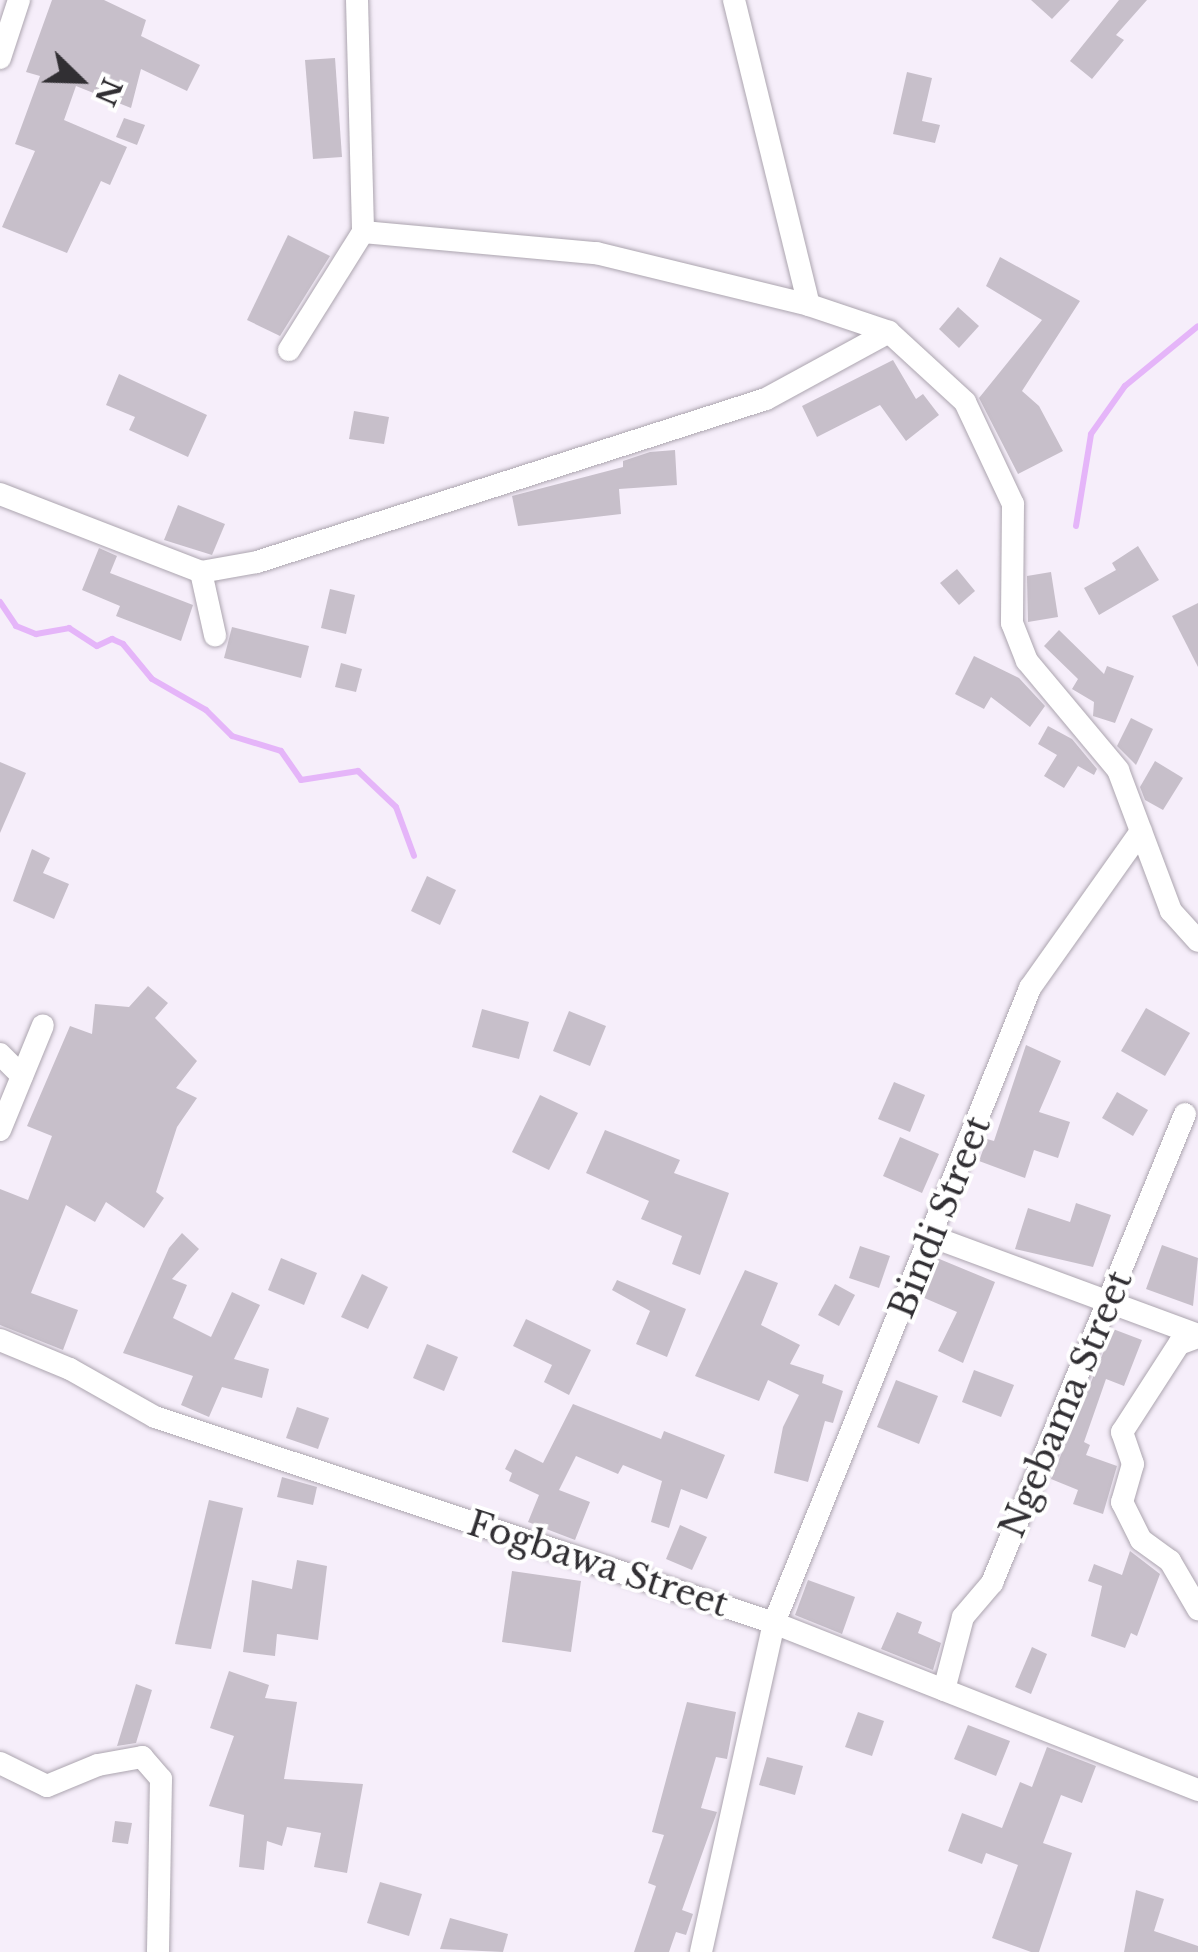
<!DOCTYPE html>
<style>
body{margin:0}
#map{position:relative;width:1198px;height:1952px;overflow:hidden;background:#f6eefa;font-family:"Libre Baskerville",serif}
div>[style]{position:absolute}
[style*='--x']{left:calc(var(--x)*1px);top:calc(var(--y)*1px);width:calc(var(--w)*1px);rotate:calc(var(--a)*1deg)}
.stream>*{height:6px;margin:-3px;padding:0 3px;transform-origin:3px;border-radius:3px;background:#e5b5f9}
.building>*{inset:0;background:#c7bfca}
.roads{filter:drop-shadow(0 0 2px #aca5af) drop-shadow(0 0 2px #aca5af)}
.minor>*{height:22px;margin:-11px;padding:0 11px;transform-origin:11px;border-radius:11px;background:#fff}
span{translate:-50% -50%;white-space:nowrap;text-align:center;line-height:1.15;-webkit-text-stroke:8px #fff;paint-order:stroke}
.street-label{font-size:35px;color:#312f33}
.north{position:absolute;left:30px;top:30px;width:100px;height:100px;-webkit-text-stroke:8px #fff;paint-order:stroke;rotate:113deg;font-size:28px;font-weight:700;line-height:40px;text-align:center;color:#312f33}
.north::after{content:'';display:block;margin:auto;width:35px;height:45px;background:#312f33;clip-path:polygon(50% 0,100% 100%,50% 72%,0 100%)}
</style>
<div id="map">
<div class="stream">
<i style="--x:1076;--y:526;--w:93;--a:-80.7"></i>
<i style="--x:1091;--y:434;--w:59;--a:-54.7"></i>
<i style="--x:1125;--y:386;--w:94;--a:-39.4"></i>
<i style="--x:0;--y:602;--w:29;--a:56"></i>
<i style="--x:16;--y:626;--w:22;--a:22"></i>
<i style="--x:36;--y:634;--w:34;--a:-10"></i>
<i style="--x:69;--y:628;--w:33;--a:33"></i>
<i style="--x:97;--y:646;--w:17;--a:-25"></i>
<i style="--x:112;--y:639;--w:12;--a:24"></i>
<i style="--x:123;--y:644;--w:45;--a:50.4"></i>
<i style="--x:152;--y:679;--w:62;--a:29.9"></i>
<i style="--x:206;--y:710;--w:37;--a:45"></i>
<i style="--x:232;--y:736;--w:51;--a:17"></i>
<i style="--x:281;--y:751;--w:35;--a:55"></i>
<i style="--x:301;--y:780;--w:58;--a:-9"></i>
<i style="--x:358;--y:771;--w:52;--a:43.5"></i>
<i style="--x:396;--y:807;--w:52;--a:69.8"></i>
</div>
<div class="building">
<i style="clip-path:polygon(52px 0,104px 0,146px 20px,141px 36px,200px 65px,187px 91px,141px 69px,131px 108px,76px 86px,64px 120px,127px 147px,110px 185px,101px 181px,67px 253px,2px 227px,35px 151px,15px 144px,40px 76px,26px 72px)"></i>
<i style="clip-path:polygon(1031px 0,1070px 0,1052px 19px)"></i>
<i style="clip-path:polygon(1119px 0,1147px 0,1116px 35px,1124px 40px,1092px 79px,1070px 61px)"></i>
<i style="clip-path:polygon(335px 58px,342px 157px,313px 159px,305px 60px)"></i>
<i style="clip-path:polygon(907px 72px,932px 78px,922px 121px,940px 125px,935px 143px,893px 134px)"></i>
<i style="clip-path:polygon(124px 118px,145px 125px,137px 145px,116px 137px)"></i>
<i style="clip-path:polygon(288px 235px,330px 256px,280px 336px,247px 320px)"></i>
<i style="clip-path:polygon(1000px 257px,1080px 301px,1022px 391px,1039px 406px,1063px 451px,1018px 474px,979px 398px,1042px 320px,986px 286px)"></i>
<i style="clip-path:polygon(958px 307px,979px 326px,959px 348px,939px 329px)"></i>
<i style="clip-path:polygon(893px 360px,916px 399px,923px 394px,939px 415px,906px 441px,880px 405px,817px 437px,802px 406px)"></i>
<i style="clip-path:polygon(119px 374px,207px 415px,188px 457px,129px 430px,135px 417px,106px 405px)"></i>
<i style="clip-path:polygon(354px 411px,389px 417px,384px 444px,349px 439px)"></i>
<i style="clip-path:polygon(675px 450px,677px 485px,619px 489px,621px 514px,518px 526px,512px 496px,623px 467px,623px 461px,650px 452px)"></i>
<i style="clip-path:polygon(178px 505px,225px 524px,212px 555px,164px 540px)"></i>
<i style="clip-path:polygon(1138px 546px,1159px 580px,1099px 615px,1084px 588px,1116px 570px,1112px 563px)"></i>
<i style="clip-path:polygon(99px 548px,117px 556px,110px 573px,193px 605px,181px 641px,116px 616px,120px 606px,82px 590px)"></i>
<i style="clip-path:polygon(957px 569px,975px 591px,959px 605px,940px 583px)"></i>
<i style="clip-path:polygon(1051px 572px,1058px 617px,1028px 622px,1027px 576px)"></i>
<i style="clip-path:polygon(330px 589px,355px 595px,346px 634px,321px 628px)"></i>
<i style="clip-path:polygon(1198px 603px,1198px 667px,1172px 616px)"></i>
<i style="clip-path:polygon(232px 627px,309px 646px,301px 678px,224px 658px)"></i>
<i style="clip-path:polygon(1059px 630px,1104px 674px,1107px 666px,1134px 676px,1115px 723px,1093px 716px,1094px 702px,1072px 689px,1078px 679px,1044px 646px)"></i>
<i style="clip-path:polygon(974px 656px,1019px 678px,1045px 706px,1030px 727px,991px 697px,984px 709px,955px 694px)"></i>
<i style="clip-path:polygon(341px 663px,362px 669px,356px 692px,335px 687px)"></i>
<i style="clip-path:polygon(1131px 718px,1153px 729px,1136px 765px,1117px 746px)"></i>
<i style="clip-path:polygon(1048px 726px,1072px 739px,1097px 769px,1094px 775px,1078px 766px,1064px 788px,1044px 776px,1057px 755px,1038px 744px)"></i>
<i style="clip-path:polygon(1155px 761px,1183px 778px,1163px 810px,1145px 800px,1140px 787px)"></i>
<i style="clip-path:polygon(0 762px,26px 773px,0 833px)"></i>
<i style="clip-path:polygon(32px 849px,50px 858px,43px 873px,69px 884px,54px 919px,13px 901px)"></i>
<i style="clip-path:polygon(427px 876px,456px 890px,440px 925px,411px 911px)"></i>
<i style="clip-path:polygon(148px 986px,168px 1003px,155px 1018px,197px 1061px,176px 1088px,197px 1098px,177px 1127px,156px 1192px,164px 1198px,144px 1228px,106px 1202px,95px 1222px,66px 1205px,31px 1293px,78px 1310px,63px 1350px,0 1325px,0 1189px,28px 1200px,52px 1136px,27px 1126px,70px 1026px,92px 1034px,95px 1004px,129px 1007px)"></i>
<i style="clip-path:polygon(1146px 1008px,1190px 1033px,1165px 1076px,1121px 1051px)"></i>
<i style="clip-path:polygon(482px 1009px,529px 1022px,519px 1059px,472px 1047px)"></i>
<i style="clip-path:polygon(569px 1011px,606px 1026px,590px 1066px,553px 1051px)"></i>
<i style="clip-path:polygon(1026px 1045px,1061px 1061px,1039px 1112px,1070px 1122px,1058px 1158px,1034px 1150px,1025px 1178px,979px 1161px,987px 1139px,994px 1141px)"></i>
<i style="clip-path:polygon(894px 1082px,925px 1095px,910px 1132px,878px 1119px)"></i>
<i style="clip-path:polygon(1117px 1092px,1148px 1110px,1133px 1136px,1102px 1118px)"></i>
<i style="clip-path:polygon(540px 1095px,578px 1113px,549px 1170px,512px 1152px)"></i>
<i style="clip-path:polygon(605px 1130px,680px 1160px,674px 1173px,729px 1193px,700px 1275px,672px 1264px,682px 1236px,641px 1219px,649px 1201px,586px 1173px)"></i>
<i style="clip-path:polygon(900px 1137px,939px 1154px,922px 1193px,883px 1176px)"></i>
<i style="clip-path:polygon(1076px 1203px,1111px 1215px,1093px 1267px,1015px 1249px,1028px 1208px,1070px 1222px)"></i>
<i style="clip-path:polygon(182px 1233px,199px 1249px,172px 1279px,187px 1285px,173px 1318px,211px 1337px,232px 1292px,260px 1305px,234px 1359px,269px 1369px,262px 1398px,222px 1387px,209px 1417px,181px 1405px,193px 1376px,123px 1353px,169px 1248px)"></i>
<i style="clip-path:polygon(1162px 1245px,1198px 1258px,1193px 1306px,1146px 1289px)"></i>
<i style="clip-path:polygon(860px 1246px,890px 1256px,879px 1288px,849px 1278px)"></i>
<i style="clip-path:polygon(281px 1258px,317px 1273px,304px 1305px,268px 1290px)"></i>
<i style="clip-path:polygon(937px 1258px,995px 1282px,963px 1363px,938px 1351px,957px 1312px,922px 1297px)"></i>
<i style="clip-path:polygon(745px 1270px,778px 1283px,761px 1325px,800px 1345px,790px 1364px,824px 1375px,822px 1383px,843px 1391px,833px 1423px,825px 1421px,808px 1482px,774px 1473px,783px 1427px,799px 1395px,768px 1380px,759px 1401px,695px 1376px)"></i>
<i style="clip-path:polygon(362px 1274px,388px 1287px,368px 1329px,341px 1317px)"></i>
<i style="clip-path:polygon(617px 1280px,686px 1309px,667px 1357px,636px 1344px,650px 1311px,612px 1290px)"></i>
<i style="clip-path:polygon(835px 1284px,855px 1295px,839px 1326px,818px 1315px)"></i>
<i style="clip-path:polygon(526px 1319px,591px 1350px,569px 1395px,544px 1382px,552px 1365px,513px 1346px)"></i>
<i style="clip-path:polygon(1113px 1329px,1142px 1340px,1124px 1386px,1106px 1379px,1084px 1442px,1090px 1445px,1086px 1455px,1117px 1466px,1103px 1514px,1073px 1504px,1078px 1490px,1051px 1479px)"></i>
<i style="clip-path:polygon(427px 1344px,458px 1357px,444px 1391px,413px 1378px)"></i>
<i style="clip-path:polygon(974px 1370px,1014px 1385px,1001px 1417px,962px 1402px)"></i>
<i style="clip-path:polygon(896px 1380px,938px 1396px,919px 1444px,877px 1427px)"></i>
<i style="clip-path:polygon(573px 1404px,661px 1439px,664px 1431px,725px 1455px,707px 1499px,681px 1489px,669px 1528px,651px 1522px,662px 1481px,623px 1465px,618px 1474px,576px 1456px,559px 1490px,590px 1502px,575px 1540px,528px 1522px,539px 1495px,509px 1481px,512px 1473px,505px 1469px,515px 1449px,543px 1463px)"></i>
<i style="clip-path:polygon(297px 1407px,329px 1418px,318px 1449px,286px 1438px)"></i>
<i style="clip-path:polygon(282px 1477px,317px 1487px,313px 1505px,277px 1497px)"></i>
<i style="clip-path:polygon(209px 1500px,243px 1508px,211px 1649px,175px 1644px)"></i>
<i style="clip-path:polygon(680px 1525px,707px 1537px,692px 1570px,666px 1559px)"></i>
<i style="clip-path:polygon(1130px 1551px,1160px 1574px,1137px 1636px,1131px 1633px,1125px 1648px,1091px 1636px,1102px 1586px,1088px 1581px,1094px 1564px,1122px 1575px)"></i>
<i style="clip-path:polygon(297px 1560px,327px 1566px,318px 1640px,277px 1634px,275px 1656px,243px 1652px,252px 1580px,292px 1589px)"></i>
<i style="clip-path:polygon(512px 1571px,581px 1581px,571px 1652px,502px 1642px)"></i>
<i style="clip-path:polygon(808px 1580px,855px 1597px,842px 1634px,795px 1615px)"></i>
<i style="clip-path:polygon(897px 1612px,922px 1622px,918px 1633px,941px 1643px,933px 1670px,881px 1649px)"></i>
<i style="clip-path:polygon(1032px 1647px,1047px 1654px,1031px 1694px,1015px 1687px)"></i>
<i style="clip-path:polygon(229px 1671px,269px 1685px,265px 1698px,297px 1702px,284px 1779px,363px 1784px,347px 1873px,314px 1867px,321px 1833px,287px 1827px,282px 1846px,267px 1841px,264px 1870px,239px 1867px,244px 1815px,209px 1806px,234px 1736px,210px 1728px)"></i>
<i style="clip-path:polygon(136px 1684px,152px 1690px,136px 1743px,117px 1746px)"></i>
<i style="clip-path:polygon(687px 1702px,736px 1712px,727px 1759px,716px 1757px,701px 1808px,717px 1812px,682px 1910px,693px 1914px,686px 1935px,676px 1932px,669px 1952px,634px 1952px,656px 1886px,648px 1883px,664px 1835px,652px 1832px)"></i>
<i style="clip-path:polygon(858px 1712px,884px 1721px,872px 1756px,845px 1747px)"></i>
<i style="clip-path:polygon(968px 1725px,1010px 1741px,996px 1776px,954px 1759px)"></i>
<i style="clip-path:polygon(1047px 1747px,1096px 1766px,1082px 1803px,1061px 1795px,1043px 1843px,1072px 1853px,1039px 1952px,1031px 1952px,992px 1938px,1018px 1865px,986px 1853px,982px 1864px,948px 1851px,962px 1813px,1002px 1828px,1020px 1782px,1032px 1787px)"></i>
<i style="clip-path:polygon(767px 1757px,803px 1766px,795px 1795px,759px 1785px)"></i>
<i style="clip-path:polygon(115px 1821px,132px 1823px,128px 1844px,112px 1842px)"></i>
<i style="clip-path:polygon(380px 1882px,422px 1894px,409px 1936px,367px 1923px)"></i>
<i style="clip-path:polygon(1136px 1890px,1164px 1899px,1154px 1931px,1198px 1946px,1198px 1952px,1124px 1952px)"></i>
<i style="clip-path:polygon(450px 1918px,508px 1934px,503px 1952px,440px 1949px)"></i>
</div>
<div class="roads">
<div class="minor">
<i style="--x:357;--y:0;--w:232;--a:88.5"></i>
<i style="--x:734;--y:0;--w:314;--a:76.2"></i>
<i style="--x:0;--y:58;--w:61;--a:-71.9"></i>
<i style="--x:363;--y:232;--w:234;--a:5.2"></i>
<i style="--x:596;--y:253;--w:219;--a:13.7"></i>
<i style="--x:809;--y:305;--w:84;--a:18.6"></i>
<i style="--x:889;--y:332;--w:103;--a:42.6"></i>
<i style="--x:965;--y:402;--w:113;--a:64.8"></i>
<i style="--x:1013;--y:504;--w:119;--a:90.5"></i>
<i style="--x:1012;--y:623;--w:41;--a:68.5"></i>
<i style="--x:1027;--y:661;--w:142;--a:50.1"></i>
<i style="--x:1118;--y:770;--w:151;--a:69.4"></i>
<i style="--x:1171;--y:911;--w:40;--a:48"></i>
<i style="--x:289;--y:350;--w:139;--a:-57.9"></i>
<i style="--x:0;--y:494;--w:216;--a:21.2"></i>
<i style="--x:201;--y:572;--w:57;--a:-10.1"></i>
<i style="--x:257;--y:562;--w:534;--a:-17.76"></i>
<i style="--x:766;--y:399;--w:140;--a:-28.6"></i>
<i style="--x:201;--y:572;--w:65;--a:77.5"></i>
<i style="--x:0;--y:1054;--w:31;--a:45"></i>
<i style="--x:0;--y:1130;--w:113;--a:-67.7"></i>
<i style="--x:933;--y:1237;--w:283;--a:20.3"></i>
<i style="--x:1198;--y:1337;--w:20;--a:160"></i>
<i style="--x:1179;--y:1344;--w:105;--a:122.9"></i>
<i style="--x:1122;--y:1432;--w:34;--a:71"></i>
<i style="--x:1133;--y:1464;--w:40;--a:106"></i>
<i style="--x:1122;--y:1502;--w:42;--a:63.4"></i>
<i style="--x:1141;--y:1540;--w:36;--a:36"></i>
<i style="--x:1170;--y:1561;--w:56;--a:59.7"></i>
<i style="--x:0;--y:1340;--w:76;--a:22.5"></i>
<i style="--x:70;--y:1369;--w:98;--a:29.5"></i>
<i style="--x:155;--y:1417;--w:652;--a:18.41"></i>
<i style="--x:774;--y:1623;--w:456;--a:21.5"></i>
<i style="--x:944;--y:1690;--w:75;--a:-75.4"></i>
<i style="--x:963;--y:1617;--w:45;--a:-49.5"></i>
<i style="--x:992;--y:1583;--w:507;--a:-67.63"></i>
<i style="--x:0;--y:1763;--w:52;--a:26.1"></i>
<i style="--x:47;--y:1786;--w:55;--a:-22.4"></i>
<i style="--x:98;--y:1765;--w:45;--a:-10.3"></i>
<i style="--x:142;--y:1757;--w:29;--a:49"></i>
<i style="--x:161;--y:1779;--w:173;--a:91"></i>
<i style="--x:701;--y:1952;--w:337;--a:-77.5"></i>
<i style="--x:774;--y:1623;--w:685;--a:-68.04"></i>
<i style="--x:1030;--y:988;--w:192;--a:-54.7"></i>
</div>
</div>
<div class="street-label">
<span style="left:940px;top:1217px;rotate:-68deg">Bindi Street</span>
<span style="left:1066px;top:1404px;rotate:-67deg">Ngebama Street</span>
<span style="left:598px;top:1564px;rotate:18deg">Fogbawa Street</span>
</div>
<div class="north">N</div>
</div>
